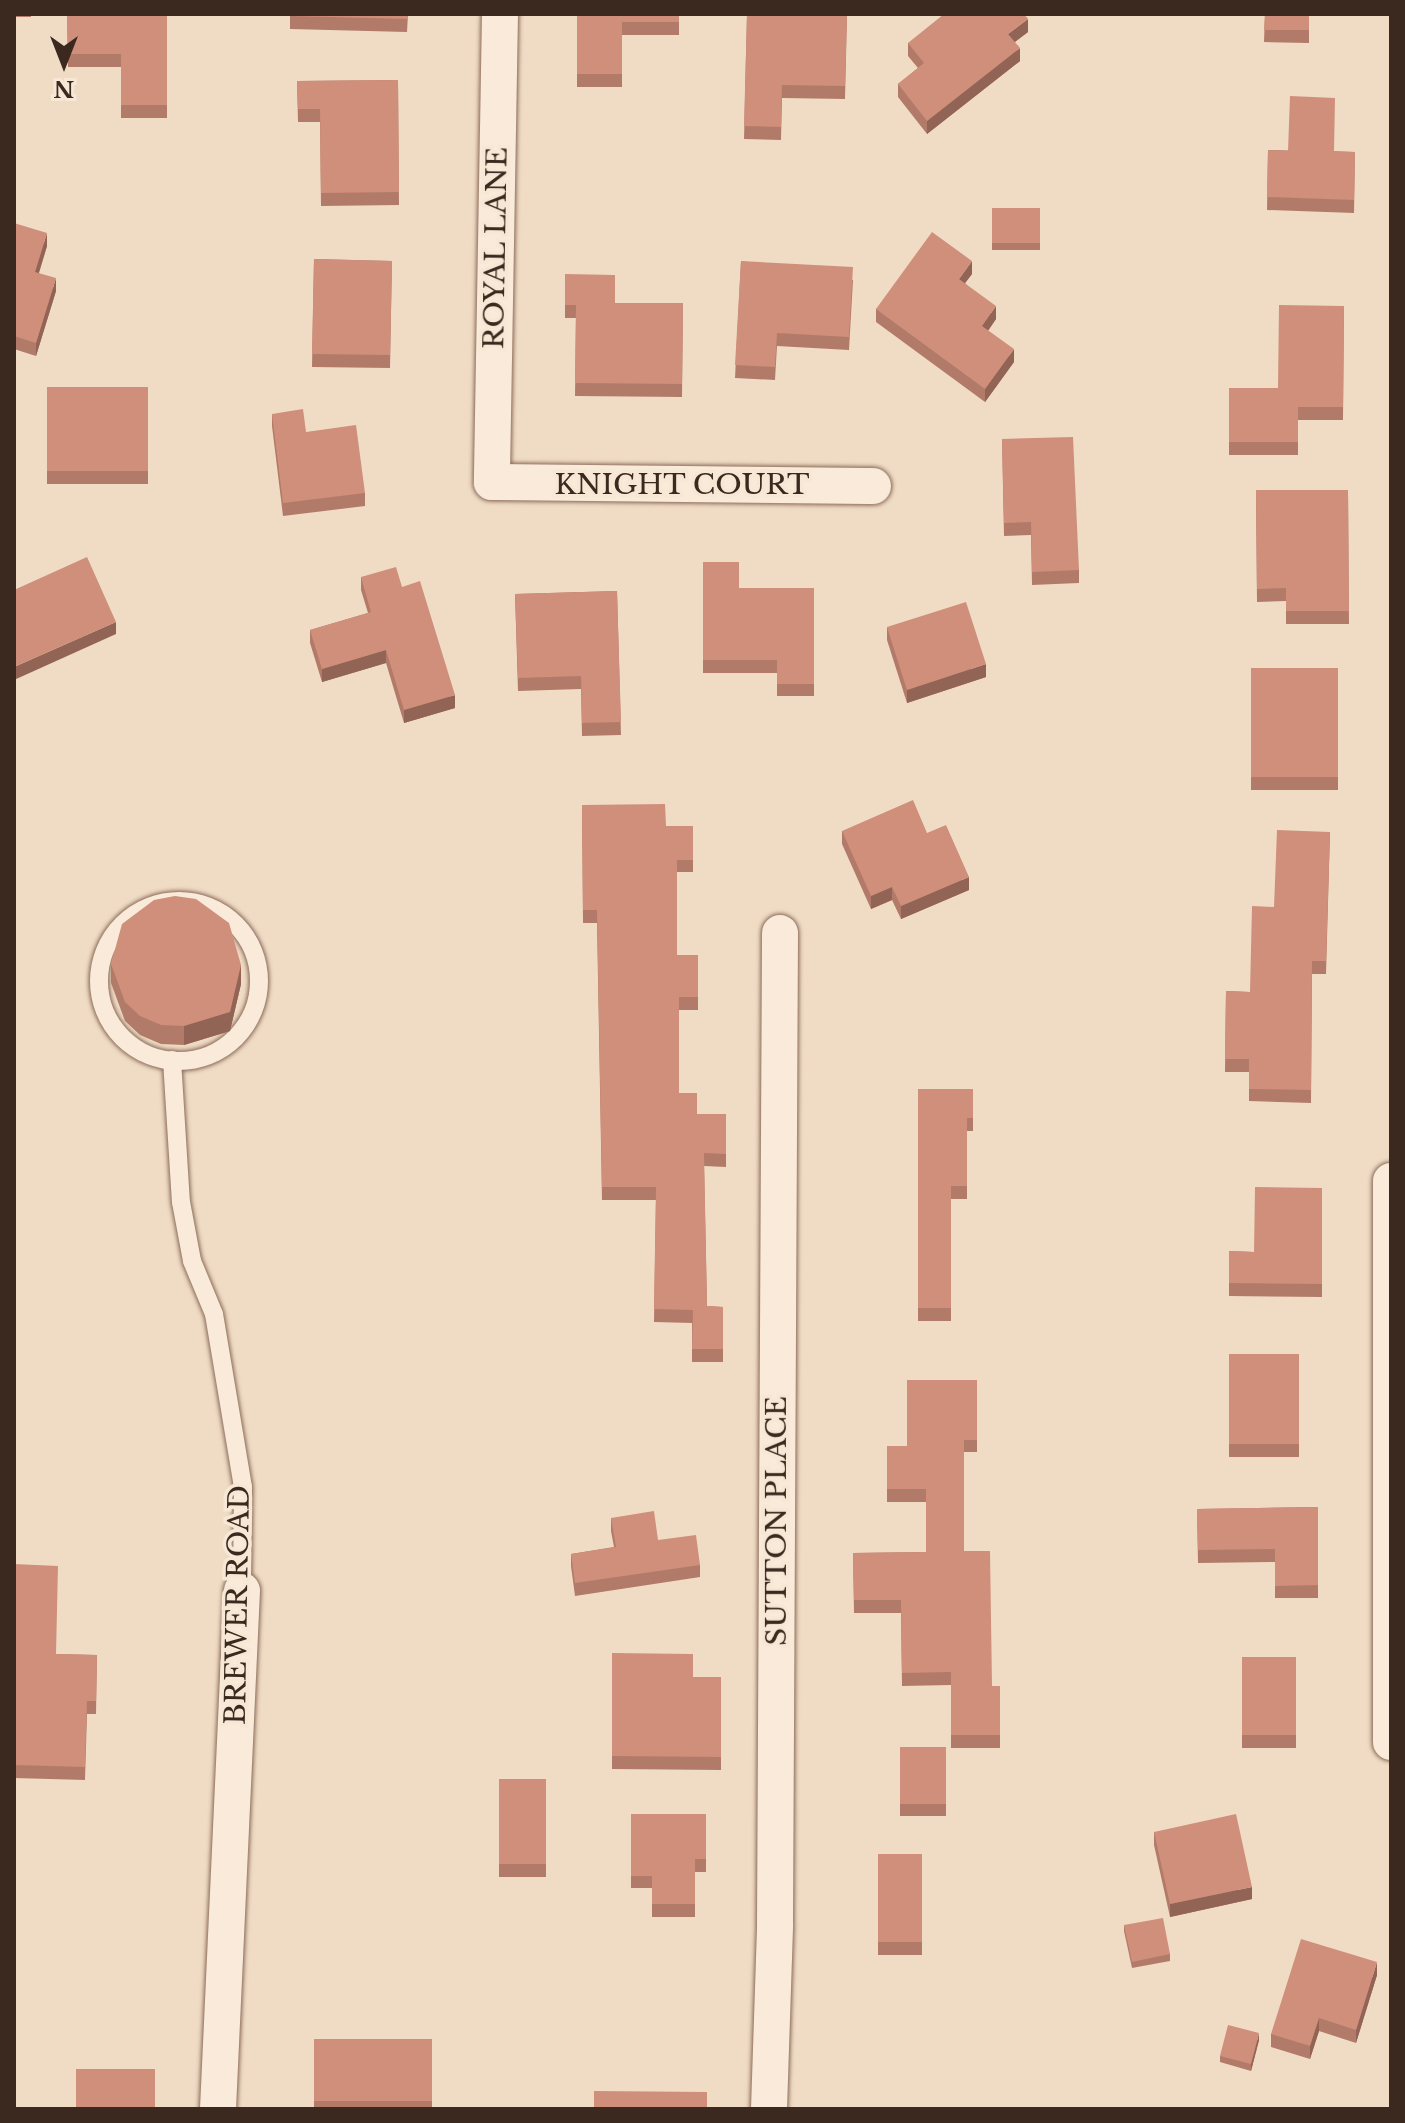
<!DOCTYPE html>
<style>
body{margin:0}
#map{position:relative;width:1405px;height:2123px;overflow:hidden;background:#f0dcc5;font-family:"Libre Baskerville",serif}
div>[style]{position:absolute}
[style*='--x']{left:calc(var(--x)*1px);top:calc(var(--y)*1px);width:calc(var(--w)*1px);rotate:calc(var(--a)*1deg)}
.roads{filter:drop-shadow(0 0 2px #8b6c5a) drop-shadow(0 0 2px #8b6c5a)}
.lane>*{height:18px;margin:-9px;padding:0 9px;transform-origin:9px;border-radius:9px;background:#faead9}
.lane>.ring{margin:-9px;padding:0;box-sizing:content-box;background:none;border:18px solid #faead9;border-radius:50%}
.street>*{height:36px;margin:-18px;padding:0 18px;transform-origin:18px;border-radius:18px;background:#faead9}
.wall>*{inset:0;background:#b27b69}
.shaded-wall>*{inset:0;background:#916455}
.building>*{inset:0;background:#cf8f7a}
span{translate:-50% -50%;white-space:nowrap;text-align:center;line-height:1.15;-webkit-text-stroke:7px #f7e7d5;paint-order:stroke}
.street-label{font-size:28px;color:#3b281f}
.frame{position:absolute;inset:0;border:16px solid #3b281f;pointer-events:none}
.north{position:absolute;left:24px;top:24px;width:80px;height:80px;-webkit-text-stroke:6px #f7e7d5;paint-order:stroke;rotate:180deg;font-size:22px;font-weight:700;line-height:32px;text-align:center;color:#3b281f}
.north::after{content:'';display:block;margin:auto;width:28px;height:36px;background:#3b281f;clip-path:polygon(50% 0,100% 100%,50% 72%,0 100%)}
</style>
<div id="map">
<div class="roads">
<div class="lane">
<i class="ring" style="left:99px;top:901px;width:142px;height:142px"></i>
<i style="--x:172;--y:1060;--w:142;--a:86.4"></i>
<i style="--x:181;--y:1202;--w:60;--a:79.4"></i>
<i style="--x:192;--y:1261;--w:57;--a:67.5"></i>
<i style="--x:214;--y:1314;--w:175;--a:80.5"></i>
<i style="--x:243;--y:1487;--w:104;--a:90.6"></i>
</div>
<div class="street">
<i style="--x:500;--y:14;--w:468;--a:91"></i>
<i style="--x:492;--y:482;--w:381;--a:0.6"></i>
<i style="--x:1391;--y:1181;--w:561;--a:90"></i>
<i style="--x:218;--y:2109;--w:519;--a:-87.35"></i>
<i style="--x:769;--y:2109;--w:185;--a:-88.1"></i>
<i style="--x:775;--y:1924;--w:991;--a:-89.71"></i>
</div>
</div>
<div class="wall">
<i style="clip-path:polygon(14px 14px,31px 14px,31px 17px,14px 17px)"></i>
<i style="clip-path:polygon(67px 14px,167px 14px,167px 118px,121px 118px,121px 67px,68px 67px)"></i>
<i style="clip-path:polygon(290px 14px,408px 14px,407px 32px,290px 29px)"></i>
<i style="clip-path:polygon(577px 14px,679px 14px,679px 35px,622px 35px,622px 87px,577px 87px)"></i>
<i style="clip-path:polygon(747px 14px,847px 14px,845px 99px,782px 98px,781px 140px,744px 139px)"></i>
<i style="clip-path:polygon(1265px 14px,1309px 14px,1309px 43px,1264px 42px)"></i>
<i style="clip-path:polygon(1028px 32px,1015px 42px,1020px 61px,927px 134px,898px 97px,898px 84px,918px 68px,908px 56px,908px 43px)"></i>
<i style="clip-path:polygon(398px 80px,399px 205px,321px 206px,320px 122px,298px 122px,297px 81px)"></i>
<i style="clip-path:polygon(1268px 150px,1355px 152px,1354px 213px,1267px 210px)"></i>
<i style="clip-path:polygon(992px 208px,1040px 208px,1040px 250px,992px 250px)"></i>
<i style="clip-path:polygon(14px 223px,47px 246px,39px 273px,56px 291px,36px 356px,14px 349px)"></i>
<i style="clip-path:polygon(314px 259px,392px 261px,390px 368px,312px 367px)"></i>
<i style="clip-path:polygon(741px 261px,853px 280px,849px 350px,777px 346px,775px 380px,735px 378px)"></i>
<i style="clip-path:polygon(565px 274px,615px 303px,683px 303px,682px 397px,575px 396px,576px 318px,565px 318px)"></i>
<i style="clip-path:polygon(972px 274px,965px 283px,996px 319px,988px 331px,1014px 362px,985px 402px,876px 322px,876px 309px)"></i>
<i style="clip-path:polygon(1344px 306px,1343px 420px,1298px 420px,1298px 455px,1229px 455px,1229px 388px,1278px 388px)"></i>
<i style="clip-path:polygon(47px 387px,148px 387px,148px 484px,47px 484px)"></i>
<i style="clip-path:polygon(272px 414px,365px 493px,365px 506px,283px 516px,272px 426px)"></i>
<i style="clip-path:polygon(1002px 439px,1079px 570px,1079px 583px,1032px 585px,1031px 535px,1004px 536px)"></i>
<i style="clip-path:polygon(1256px 490px,1348px 490px,1349px 624px,1286px 624px,1286px 601px,1257px 602px)"></i>
<i style="clip-path:polygon(703px 562px,739px 588px,814px 588px,814px 696px,777px 696px,777px 673px,703px 673px)"></i>
<i style="clip-path:polygon(361px 577px,402px 587px,455px 708px,404px 723px,386px 663px,322px 682px,310px 643px,310px 630px,368px 613px,361px 590px)"></i>
<i style="clip-path:polygon(617px 591px,621px 735px,582px 736px,581px 689px,518px 691px,515px 594px)"></i>
<i style="clip-path:polygon(887px 627px,986px 677px,907px 703px,887px 640px)"></i>
<i style="clip-path:polygon(1251px 668px,1338px 668px,1338px 790px,1251px 790px)"></i>
<i style="clip-path:polygon(582px 805px,666px 826px,693px 826px,693px 872px,677px 872px,677px 955px,698px 955px,698px 1010px,679px 1010px,679px 1093px,697px 1114px,726px 1114px,726px 1167px,704px 1166px,707px 1306px,723px 1307px,723px 1362px,692px 1362px,692px 1323px,654px 1322px,656px 1200px,602px 1200px,597px 923px,583px 923px)"></i>
<i style="clip-path:polygon(842px 831px,927px 833px,969px 890px,901px 919px,892px 900px,871px 909px,842px 844px)"></i>
<i style="clip-path:polygon(1330px 832px,1326px 974px,1312px 974px,1311px 1103px,1249px 1101px,1249px 1072px,1225px 1072px,1226px 991px,1250px 992px,1274px 907px)"></i>
<i style="clip-path:polygon(111px 964px,241px 984px,230px 1031px,184px 1045px,161px 1044px,140px 1035px,125px 1021px,111px 983px)"></i>
<i style="clip-path:polygon(918px 1089px,973px 1089px,973px 1131px,967px 1131px,967px 1199px,951px 1199px,951px 1321px,918px 1321px)"></i>
<i style="clip-path:polygon(1322px 1188px,1322px 1297px,1229px 1296px,1229px 1251px,1254px 1252px)"></i>
<i style="clip-path:polygon(1229px 1354px,1299px 1354px,1299px 1457px,1229px 1457px)"></i>
<i style="clip-path:polygon(977px 1380px,977px 1452px,964px 1452px,964px 1551px,992px 1686px,1000px 1686px,1000px 1748px,951px 1748px,951px 1685px,902px 1686px,901px 1613px,854px 1613px,853px 1553px,926px 1552px,926px 1502px,887px 1502px,887px 1446px,907px 1446px)"></i>
<i style="clip-path:polygon(1318px 1507px,1318px 1598px,1275px 1598px,1275px 1562px,1198px 1563px,1197px 1509px)"></i>
<i style="clip-path:polygon(611px 1518px,658px 1540px,700px 1565px,700px 1577px,575px 1596px,571px 1566px,571px 1554px,614px 1547px,611px 1531px)"></i>
<i style="clip-path:polygon(14px 1564px,56px 1654px,97px 1655px,96px 1714px,87px 1714px,85px 1780px,14px 1778px)"></i>
<i style="clip-path:polygon(612px 1653px,693px 1677px,721px 1677px,721px 1770px,612px 1769px)"></i>
<i style="clip-path:polygon(1242px 1657px,1296px 1657px,1296px 1748px,1242px 1748px)"></i>
<i style="clip-path:polygon(900px 1747px,946px 1747px,946px 1816px,900px 1816px)"></i>
<i style="clip-path:polygon(499px 1779px,546px 1779px,546px 1877px,499px 1877px)"></i>
<i style="clip-path:polygon(631px 1814px,706px 1814px,706px 1872px,695px 1872px,695px 1917px,652px 1917px,652px 1888px,631px 1888px)"></i>
<i style="clip-path:polygon(1154px 1832px,1252px 1899px,1170px 1917px,1154px 1845px)"></i>
<i style="clip-path:polygon(878px 1854px,922px 1854px,922px 1955px,878px 1955px)"></i>
<i style="clip-path:polygon(1124px 1925px,1170px 1954px,1170px 1961px,1132px 1968px,1124px 1931px)"></i>
<i style="clip-path:polygon(1377px 1975px,1356px 2043px,1319px 2031px,1310px 2059px,1271px 2047px,1271px 2034px)"></i>
<i style="clip-path:polygon(314px 2039px,432px 2039px,432px 2107px,314px 2107px)"></i>
<i style="clip-path:polygon(1259px 2040px,1251px 2071px,1220px 2062px,1220px 2056px)"></i>
</div>
<div class="shaded-wall">
<i style="clip-path:polygon(1028px 19px,1028px 32px,1008px 47px,1008px 34px)"></i>
<i style="clip-path:polygon(1020px 48px,1020px 61px,927px 134px,927px 121px)"></i>
<i style="clip-path:polygon(47px 233px,47px 246px,35px 285px,35px 272px)"></i>
<i style="clip-path:polygon(972px 261px,972px 274px,959px 291px,959px 279px)"></i>
<i style="clip-path:polygon(56px 278px,56px 291px,36px 356px,36px 343px)"></i>
<i style="clip-path:polygon(996px 306px,996px 319px,982px 339px,982px 326px)"></i>
<i style="clip-path:polygon(1014px 349px,1014px 362px,985px 402px,985px 389px)"></i>
<i style="clip-path:polygon(116px 622px,116px 634px,14px 680px,14px 667px)"></i>
<i style="clip-path:polygon(386px 650px,386px 663px,322px 682px,322px 669px)"></i>
<i style="clip-path:polygon(986px 664px,986px 677px,907px 703px,907px 690px)"></i>
<i style="clip-path:polygon(455px 695px,455px 708px,404px 723px,404px 710px)"></i>
<i style="clip-path:polygon(969px 877px,969px 890px,901px 919px,901px 906px)"></i>
<i style="clip-path:polygon(892px 887px,892px 900px,871px 909px,871px 896px)"></i>
<i style="clip-path:polygon(241px 965px,241px 984px,230px 1031px,184px 1045px,184px 1026px)"></i>
<i style="clip-path:polygon(1252px 1887px,1252px 1899px,1170px 1917px,1170px 1904px)"></i>
<i style="clip-path:polygon(1377px 1962px,1377px 1975px,1356px 2043px,1356px 2030px)"></i>
<i style="clip-path:polygon(1319px 2018px,1319px 2031px,1310px 2059px,1310px 2046px)"></i>
<i style="clip-path:polygon(1259px 2033px,1259px 2040px,1251px 2071px,1251px 2064px)"></i>
</div>
<div class="building">
<i style="clip-path:polygon(67px 14px,167px 14px,167px 105px,121px 105px,121px 54px,68px 54px)"></i>
<i style="clip-path:polygon(290px 14px,408px 14px,407px 19px,290px 16px)"></i>
<i style="clip-path:polygon(577px 14px,679px 14px,679px 22px,622px 22px,622px 74px,577px 74px)"></i>
<i style="clip-path:polygon(747px 14px,847px 14px,845px 86px,782px 85px,781px 127px,744px 126px)"></i>
<i style="clip-path:polygon(944px 14px,1024px 14px,1028px 19px,1008px 34px,1020px 48px,927px 121px,898px 84px,924px 63px,908px 43px)"></i>
<i style="clip-path:polygon(1265px 14px,1309px 14px,1309px 30px,1264px 30px)"></i>
<i style="clip-path:polygon(398px 80px,399px 192px,321px 193px,320px 109px,298px 109px,297px 81px)"></i>
<i style="clip-path:polygon(1290px 96px,1335px 98px,1334px 151px,1355px 152px,1354px 200px,1267px 197px,1268px 150px,1288px 151px)"></i>
<i style="clip-path:polygon(992px 208px,1040px 208px,1040px 243px,992px 243px)"></i>
<i style="clip-path:polygon(14px 223px,47px 233px,35px 272px,56px 278px,36px 343px,14px 336px)"></i>
<i style="clip-path:polygon(932px 232px,972px 261px,959px 279px,996px 306px,982px 326px,1014px 349px,985px 389px,876px 309px)"></i>
<i style="clip-path:polygon(314px 259px,392px 261px,390px 355px,312px 354px)"></i>
<i style="clip-path:polygon(741px 261px,853px 267px,849px 337px,777px 333px,775px 367px,735px 365px)"></i>
<i style="clip-path:polygon(565px 274px,615px 275px,615px 303px,683px 303px,682px 384px,575px 383px,576px 305px,565px 305px)"></i>
<i style="clip-path:polygon(1279px 305px,1344px 306px,1343px 407px,1298px 407px,1298px 442px,1229px 442px,1229px 388px,1278px 388px)"></i>
<i style="clip-path:polygon(47px 387px,148px 387px,148px 471px,47px 471px)"></i>
<i style="clip-path:polygon(303px 409px,306px 432px,356px 425px,365px 493px,283px 503px,272px 414px)"></i>
<i style="clip-path:polygon(1073px 437px,1079px 570px,1032px 572px,1031px 522px,1004px 523px,1002px 439px)"></i>
<i style="clip-path:polygon(1256px 490px,1348px 490px,1349px 611px,1286px 611px,1286px 588px,1257px 589px)"></i>
<i style="clip-path:polygon(87px 557px,116px 622px,14px 667px,14px 590px)"></i>
<i style="clip-path:polygon(703px 562px,739px 562px,739px 588px,814px 588px,814px 684px,777px 684px,777px 660px,703px 660px)"></i>
<i style="clip-path:polygon(396px 567px,402px 587px,420px 581px,455px 695px,404px 710px,386px 650px,322px 669px,310px 630px,371px 612px,361px 577px)"></i>
<i style="clip-path:polygon(617px 591px,621px 722px,582px 723px,581px 676px,518px 678px,515px 594px)"></i>
<i style="clip-path:polygon(966px 602px,986px 664px,907px 690px,887px 627px)"></i>
<i style="clip-path:polygon(1251px 668px,1338px 668px,1338px 777px,1251px 777px)"></i>
<i style="clip-path:polygon(913px 800px,927px 833px,946px 825px,969px 877px,901px 906px,892px 887px,871px 896px,842px 831px)"></i>
<i style="clip-path:polygon(665px 804px,666px 826px,693px 826px,693px 860px,677px 860px,677px 955px,698px 955px,698px 997px,679px 997px,679px 1093px,697px 1093px,697px 1114px,726px 1114px,726px 1154px,704px 1153px,707px 1306px,723px 1307px,723px 1349px,692px 1349px,693px 1310px,654px 1309px,656px 1187px,602px 1187px,597px 910px,583px 910px,582px 805px)"></i>
<i style="clip-path:polygon(1277px 830px,1330px 832px,1326px 961px,1312px 961px,1311px 1090px,1249px 1089px,1249px 1059px,1225px 1059px,1226px 991px,1250px 992px,1252px 906px,1274px 907px)"></i>
<i style="clip-path:polygon(175px 896px,196px 899px,229px 923px,241px 965px,230px 1012px,184px 1026px,161px 1025px,140px 1016px,125px 1002px,111px 964px,122px 924px,154px 900px)"></i>
<i style="clip-path:polygon(918px 1089px,973px 1089px,973px 1118px,967px 1118px,967px 1186px,951px 1186px,951px 1308px,918px 1308px)"></i>
<i style="clip-path:polygon(1255px 1187px,1322px 1188px,1322px 1284px,1229px 1283px,1229px 1251px,1254px 1252px)"></i>
<i style="clip-path:polygon(1229px 1354px,1299px 1354px,1299px 1444px,1229px 1444px)"></i>
<i style="clip-path:polygon(907px 1380px,977px 1380px,977px 1440px,964px 1440px,964px 1551px,990px 1551px,992px 1686px,1000px 1686px,1000px 1735px,951px 1735px,951px 1672px,902px 1673px,901px 1600px,854px 1600px,853px 1553px,926px 1552px,926px 1489px,887px 1489px,887px 1446px,907px 1446px)"></i>
<i style="clip-path:polygon(1318px 1507px,1318px 1585px,1275px 1586px,1275px 1549px,1198px 1550px,1197px 1509px)"></i>
<i style="clip-path:polygon(654px 1511px,658px 1540px,696px 1535px,700px 1565px,575px 1583px,571px 1554px,616px 1547px,611px 1518px)"></i>
<i style="clip-path:polygon(14px 1564px,58px 1566px,56px 1654px,97px 1655px,96px 1701px,87px 1701px,85px 1767px,14px 1765px)"></i>
<i style="clip-path:polygon(612px 1653px,693px 1654px,693px 1677px,721px 1677px,721px 1757px,612px 1756px)"></i>
<i style="clip-path:polygon(1242px 1657px,1296px 1657px,1296px 1735px,1242px 1735px)"></i>
<i style="clip-path:polygon(900px 1747px,946px 1747px,946px 1804px,900px 1804px)"></i>
<i style="clip-path:polygon(499px 1779px,546px 1779px,546px 1864px,499px 1864px)"></i>
<i style="clip-path:polygon(631px 1814px,706px 1814px,706px 1859px,695px 1859px,695px 1904px,652px 1904px,652px 1876px,631px 1876px)"></i>
<i style="clip-path:polygon(1236px 1814px,1252px 1887px,1170px 1904px,1154px 1832px)"></i>
<i style="clip-path:polygon(878px 1854px,922px 1854px,922px 1942px,878px 1942px)"></i>
<i style="clip-path:polygon(1163px 1918px,1170px 1954px,1132px 1962px,1124px 1925px)"></i>
<i style="clip-path:polygon(1301px 1939px,1377px 1962px,1356px 2030px,1319px 2018px,1310px 2046px,1271px 2034px)"></i>
<i style="clip-path:polygon(1228px 2025px,1259px 2033px,1251px 2064px,1220px 2056px)"></i>
<i style="clip-path:polygon(314px 2039px,432px 2039px,432px 2101px,314px 2101px)"></i>
<i style="clip-path:polygon(76px 2069px,155px 2069px,155px 2109px,76px 2109px)"></i>
<i style="clip-path:polygon(594px 2091px,707px 2092px,707px 2109px,594px 2109px)"></i>
</div>
<div class="street-label">
<span style="left:496px;top:248px;rotate:-89deg">ROYAL LANE</span>
<span style="left:682px;top:485px">KNIGHT COURT</span>
<span style="left:777px;top:1521px;rotate:-90deg">SUTTON PLACE</span>
<span style="left:238px;top:1605px;rotate:-89deg">BREWER ROAD</span>
</div>
<div class="frame"></div>
<div class="north">N</div>
</div>
